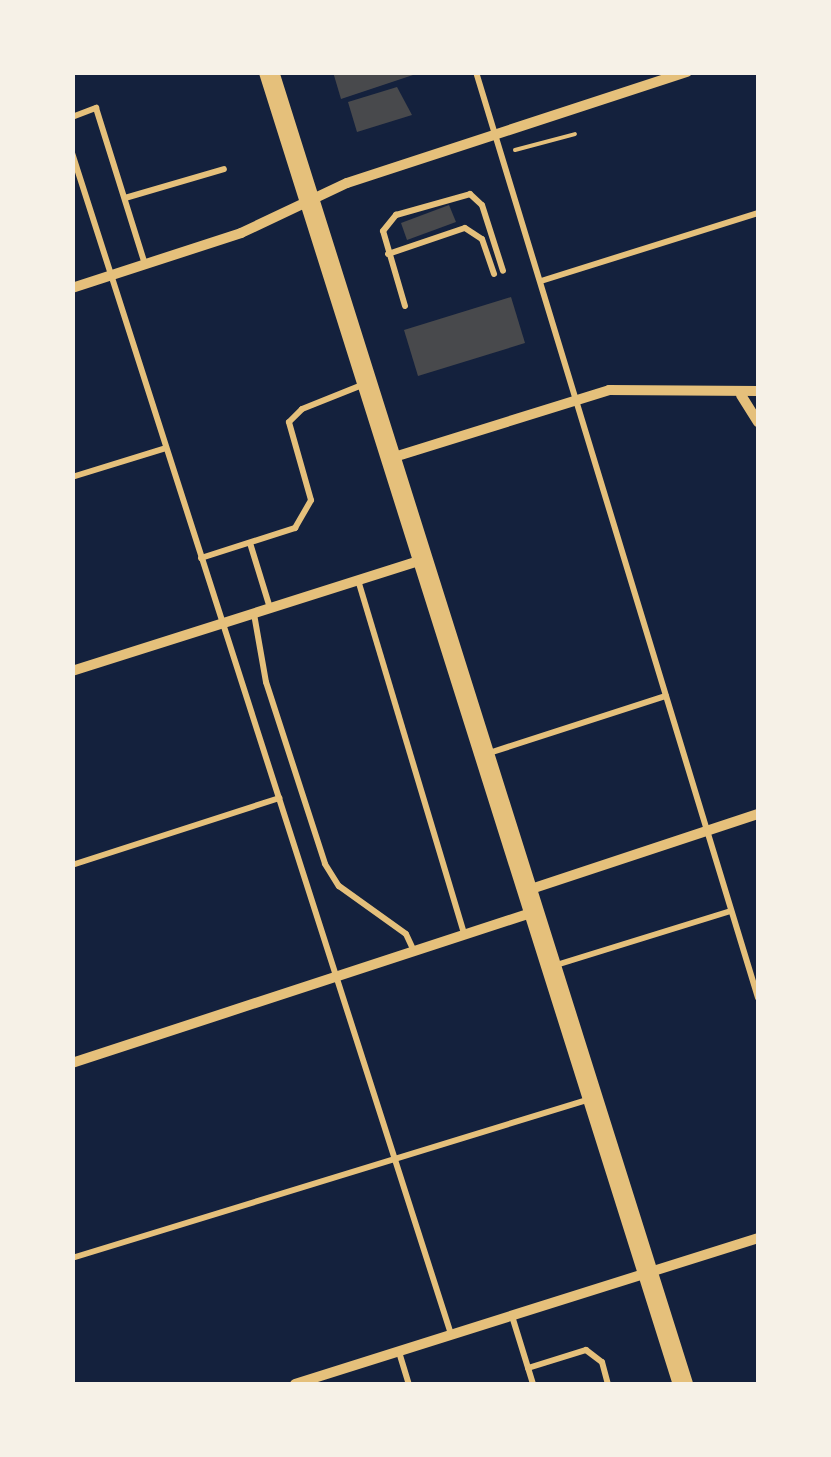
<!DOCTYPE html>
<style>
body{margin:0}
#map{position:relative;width:831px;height:1457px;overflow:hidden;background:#14213d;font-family:Montserrat,sans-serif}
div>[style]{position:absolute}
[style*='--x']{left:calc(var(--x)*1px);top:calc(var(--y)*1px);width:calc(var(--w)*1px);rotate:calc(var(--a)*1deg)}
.building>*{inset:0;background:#48494c}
.path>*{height:4px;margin:-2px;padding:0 2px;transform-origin:2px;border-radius:2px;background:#e5c07b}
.service>*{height:6px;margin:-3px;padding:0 3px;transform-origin:3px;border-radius:3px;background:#e5c07b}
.minor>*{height:10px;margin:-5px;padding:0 5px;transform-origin:5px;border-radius:5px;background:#e5c07b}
.primary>*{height:20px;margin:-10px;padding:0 10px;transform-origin:10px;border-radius:10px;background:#e5c07b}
span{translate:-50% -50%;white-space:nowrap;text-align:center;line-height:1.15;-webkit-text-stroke:10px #f6f1e7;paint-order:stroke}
.frame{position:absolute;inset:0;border:75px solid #f6f1e7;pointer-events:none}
</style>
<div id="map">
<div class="building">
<i style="clip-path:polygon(333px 72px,419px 72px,419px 73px,341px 99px)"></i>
<i style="clip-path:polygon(397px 87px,412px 115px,357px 132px,348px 102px)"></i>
<i style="clip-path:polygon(449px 205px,456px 222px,407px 240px,401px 223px)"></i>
<i style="clip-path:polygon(511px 297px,525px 343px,418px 376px,404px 330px)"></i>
</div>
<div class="path">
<i style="--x:515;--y:150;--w:62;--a:-14.9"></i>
</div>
<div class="service">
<i style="--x:476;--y:72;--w:968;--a:73.06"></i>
<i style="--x:72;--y:117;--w:26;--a:-21"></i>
<i style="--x:96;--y:108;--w:164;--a:72.6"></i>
<i style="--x:72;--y:153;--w:1240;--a:72.21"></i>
<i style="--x:125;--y:198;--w:103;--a:-16.3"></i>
<i style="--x:388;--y:254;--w:81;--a:-18.7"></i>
<i style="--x:465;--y:228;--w:20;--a:33"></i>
<i style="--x:482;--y:239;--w:37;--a:71"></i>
<i style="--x:541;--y:281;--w:227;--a:-17.4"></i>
<i style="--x:405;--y:306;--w:78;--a:-106.3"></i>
<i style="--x:383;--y:231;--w:21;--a:-51"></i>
<i style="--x:396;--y:215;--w:77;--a:-15.8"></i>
<i style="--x:470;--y:194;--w:16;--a:43"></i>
<i style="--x:482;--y:205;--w:69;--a:72.3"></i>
<i style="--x:72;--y:477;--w:98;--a:-17.1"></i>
<i style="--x:250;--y:543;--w:68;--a:72.9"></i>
<i style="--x:201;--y:558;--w:99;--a:-17.7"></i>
<i style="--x:295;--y:528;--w:32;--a:-60"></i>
<i style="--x:311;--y:500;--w:81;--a:-105.8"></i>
<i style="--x:289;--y:422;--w:18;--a:-45"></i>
<i style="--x:302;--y:409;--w:65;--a:-21.8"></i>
<i style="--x:358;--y:580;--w:370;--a:73.3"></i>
<i style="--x:254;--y:614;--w:69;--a:80"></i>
<i style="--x:266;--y:682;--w:191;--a:72"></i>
<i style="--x:325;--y:864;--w:26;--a:58"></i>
<i style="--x:339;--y:886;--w:82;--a:35.6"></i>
<i style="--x:406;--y:934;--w:19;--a:65"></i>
<i style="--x:486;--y:754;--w:189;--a:-17.9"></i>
<i style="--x:72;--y:865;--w:218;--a:-17.9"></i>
<i style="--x:553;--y:966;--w:186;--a:-17.2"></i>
<i style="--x:72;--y:1258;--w:539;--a:-17.06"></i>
<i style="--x:512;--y:1316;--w:71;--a:72.8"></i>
<i style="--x:399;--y:1352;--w:34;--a:73"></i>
<i style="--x:528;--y:1368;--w:61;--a:-17.2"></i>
<i style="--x:586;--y:1350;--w:20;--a:37"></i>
<i style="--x:602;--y:1362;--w:23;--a:75"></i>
</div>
<div class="minor">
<i style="--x:72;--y:288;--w:178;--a:-18"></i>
<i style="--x:241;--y:233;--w:117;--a:-25.3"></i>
<i style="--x:347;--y:183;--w:358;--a:-18.1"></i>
<i style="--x:741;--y:395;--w:32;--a:58"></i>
<i style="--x:391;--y:458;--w:228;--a:-17.3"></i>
<i style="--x:609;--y:390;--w:149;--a:0.4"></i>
<i style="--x:72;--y:671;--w:367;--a:-17.6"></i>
<i style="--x:528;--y:890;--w:242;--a:-18.3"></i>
<i style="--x:72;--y:1063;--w:486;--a:-18.1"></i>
<i style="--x:295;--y:1384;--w:485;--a:-17.5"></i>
</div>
<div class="primary">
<i style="--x:269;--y:72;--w:1376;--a:72.49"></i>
</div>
<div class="frame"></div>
</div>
